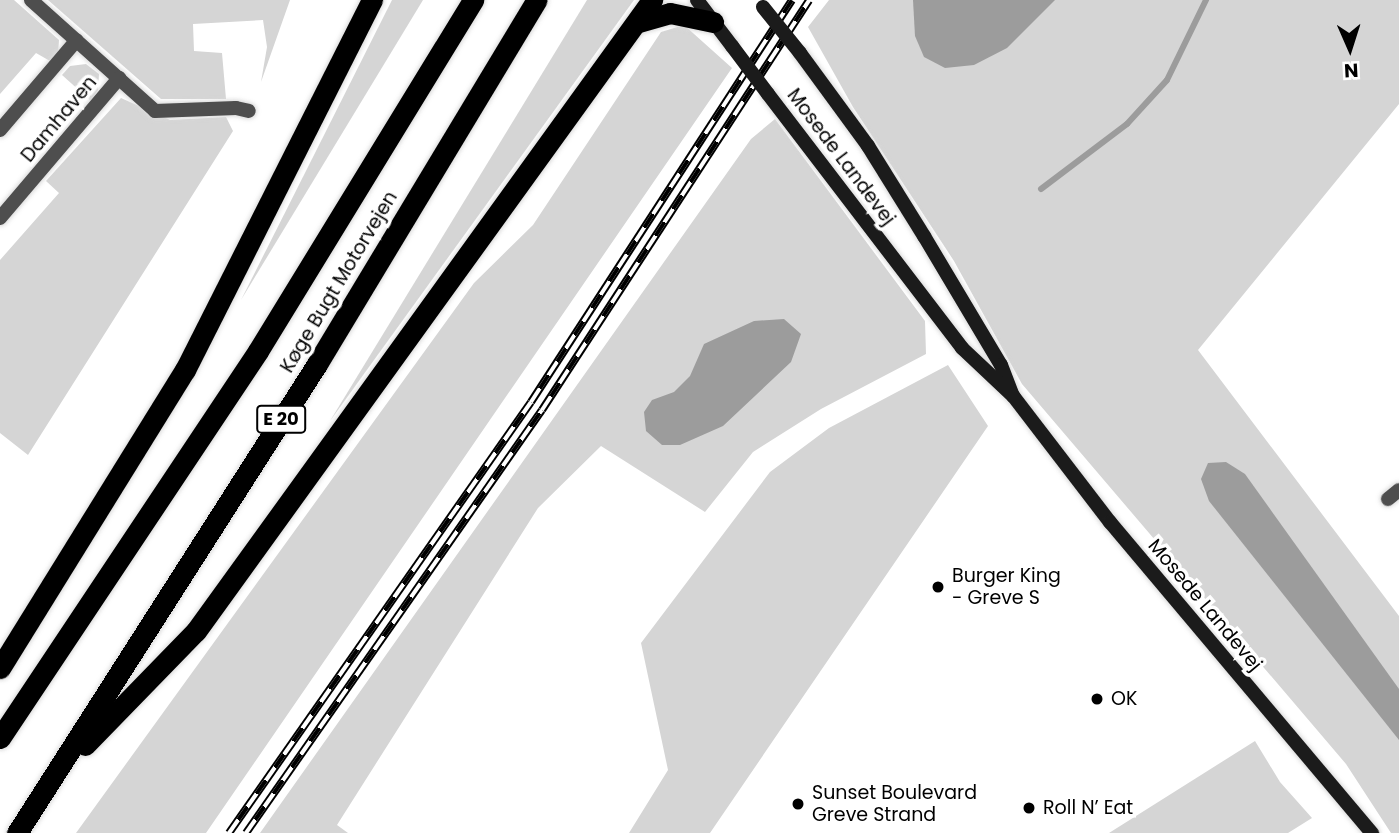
<!DOCTYPE html>
<meta charset="utf-8">
<style>
body{margin:0}
#map{position:relative;width:1399px;height:833px;overflow:hidden;background:#fff;font-family:Poppins,sans-serif}
div>[style]{position:absolute}
[style*='--x']{left:calc(var(--x)*1px);top:calc(var(--y)*1px);width:calc(var(--w)*1px);rotate:calc(var(--a)*1deg)}
.green>*{inset:0;background:#d5d5d5}
.water>*{inset:0;background:#9c9c9c}
.stream>*{height:6px;margin:-3px;padding:0 3px;transform-origin:3px;border-radius:3px;background:#9c9c9c}
.roads{filter:drop-shadow(0 0 2px #dbdbdb) drop-shadow(0 0 2px #dbdbdb)}
.minor>*{height:14px;margin:-7px;padding:0 7px;transform-origin:7px;border-radius:7px;background:#4e4e4e}
.secondary>*{height:14px;margin:-7px;padding:0 7px;transform-origin:7px;border-radius:7px;background:#1b1b1b}
.motorway>*{height:21px;margin:-10.5px;padding:0 10.5px;transform-origin:10.5px;border-radius:10.5px;background:#000}
.rail>*{height:8px;margin-top:-4px;transform-origin:0;background:repeating-linear-gradient(90deg,#fff 0 16px,#000 0 32px);box-sizing:border-box;border-block:2px solid #000}
.secondary-bridge>*{height:14px;margin:-7px;padding:0 7px;transform-origin:7px;border-radius:7px;background:#1b1b1b}
.dots>*{width:19px;height:19px;translate:-50% -50%;box-sizing:border-box;border:4px solid #fff;border-radius:50%}
span{translate:-50% -50%;white-space:nowrap;text-align:center;line-height:1.15;-webkit-text-stroke:7px #fff;paint-order:stroke}
.shield-label span{padding:2px 5px;background:#fff;border:2px solid;border-radius:5px;-webkit-text-stroke-width:0}
.shield-label{font-size:18px;color:#000;font-weight:700}
.street-label{font-size:19px;color:#000}
.poi-label{font-size:19px;color:#000}
.left{translate:0 -50%;text-align:left}
.north{position:absolute;left:1315px;top:14px;width:70px;height:70px;-webkit-text-stroke:5px #fff;paint-order:stroke;rotate:177deg;font-size:19px;font-weight:700;line-height:28px;text-align:center;color:#000}
.north::after{content:'';display:block;margin:auto;width:24px;height:32px;background:#000;clip-path:polygon(50% 0,100% 100%,50% 72%,0 100%)}
</style>
<div id="map">
<div class="green">
<i style="clip-path:polygon(0 0,14px 0,59px 40px,58px 54px,50px 61px,36px 53px,0 94px)"></i>
<i style="clip-path:polygon(48px 0,290px 0,261px 82px,267px 47px,263px 20px,193px 24px,194px 51px,222px 53px,226px 99px,161px 99px)"></i>
<i style="clip-path:polygon(392px 0,423px 0,241px 300px)"></i>
<i style="clip-path:polygon(587px 0,634px 0,330px 421px)"></i>
<i style="clip-path:polygon(829px 0,1399px 0,1399px 104px,1198px 350px,1399px 616px,1399px 833px,1391px 833px,1346px 764px,1022px 384px,954px 261px,853px 107px,808px 27px)"></i>
<i style="clip-path:polygon(684px 25px,732px 68px,206px 833px,76px 833px,474px 283px,533px 225px,661px 32px)"></i>
<i style="clip-path:polygon(86px 64px,99px 74px,98px 90px,91px 101px,62px 75px,70px 66px)"></i>
<i style="clip-path:polygon(121px 98px,170px 120px,226px 117px,233px 131px,28px 455px,0 433px,0 260px,59px 193px,46px 181px)"></i>
<i style="clip-path:polygon(775px 119px,925px 321px,926px 354px,821px 409px,753px 452px,705px 512px,601px 446px,538px 508px,337px 825px,348px 833px,260px 833px,751px 139px)"></i>
<i style="clip-path:polygon(948px 365px,988px 426px,710px 833px,629px 833px,668px 770px,641px 643px,770px 472px,829px 428px)"></i>
<i style="clip-path:polygon(1255px 741px,1280px 782px,1312px 818px,1288px 833px,1109px 833px)"></i>
</div>
<div class="water">
<i style="clip-path:polygon(913px 0,1055px 0,1007px 48px,974px 65px,945px 68px,924px 57px,915px 36px)"></i>
<i style="clip-path:polygon(784px 319px,801px 334px,791px 362px,723px 426px,680px 445px,662px 445px,646px 431px,644px 412px,652px 400px,674px 392px,690px 376px,704px 344px,754px 321px)"></i>
<i style="clip-path:polygon(1226px 462px,1245px 474px,1399px 689px,1399px 740px,1209px 501px,1201px 479px,1208px 463px)"></i>
</div>
<div class="stream">
<i style="--x:1041;--y:189;--w:108;--a:-37.1"></i>
<i style="--x:1127;--y:124;--w:59;--a:-47.7"></i>
<i style="--x:1167;--y:80;--w:89;--a:-64"></i>
</div>
<div class="roads">
<div class="minor">
<i style="--x:31;--y:0;--w:166;--a:41.8"></i>
<i style="--x:155;--y:111;--w:81;--a:-2.1"></i>
<i style="--x:236;--y:108;--w:13;--a:13"></i>
<i style="--x:0;--y:130;--w:118;--a:-49.5"></i>
<i style="--x:0;--y:218;--w:184;--a:-49.6"></i>
<i style="--x:1388;--y:499;--w:14;--a:-39"></i>
</div>
<div class="secondary">
<i style="--x:697;--y:0;--w:58;--a:52.7"></i>
<i style="--x:800;--y:53;--w:115;--a:53.8"></i>
<i style="--x:868;--y:146;--w:106;--a:58.1"></i>
<i style="--x:924;--y:236;--w:150;--a:59.2"></i>
<i style="--x:1001;--y:365;--w:33;--a:69"></i>
<i style="--x:768;--y:94;--w:320;--a:52.6"></i>
<i style="--x:962;--y:348;--w:71;--a:43.3"></i>
<i style="--x:1014;--y:397;--w:158;--a:52.5"></i>
<i style="--x:1110;--y:522;--w:407;--a:49.9"></i>
</div>
<div class="motorway">
<i style="--x:639;--y:22;--w:32;--a:-16"></i>
<i style="--x:670;--y:13;--w:44;--a:11.8"></i>
<i style="--x:0;--y:668;--w:351;--a:-58.2"></i>
<i style="--x:185;--y:370;--w:415;--a:-63.2"></i>
<i style="--x:0;--y:738;--w:465;--a:-56.3"></i>
<i style="--x:258;--y:351;--w:412;--a:-58.5"></i>
<i style="--x:85;--y:745;--w:159;--a:-45.8"></i>
<i style="--x:196;--y:631;--w:779;--a:-54.15"></i>
<i style="--x:17;--y:833;--w:557;--a:-57.39"></i>
<i style="--x:317;--y:364;--w:425;--a:-58.9"></i>
</div>
</div>
<div class="rail">
<i style="--x:229;--y:833;--w:526;--a:-54.98"></i>
<i style="--x:531;--y:402;--w:479;--a:-57"></i>
<i style="--x:246;--y:833;--w:516;--a:-55.02"></i>
<i style="--x:542;--y:410;--w:489;--a:-56.9"></i>
</div>
<div class="secondary-bridge">
<i style="--x:763;--y:7;--w:59;--a:51.2"></i>
<i style="--x:732;--y:46;--w:60;--a:53.1"></i>
</div>
<div class="dots">
<i style="left:938px;top:587px;background:#000"></i>
<i style="left:1097px;top:699px;background:#000"></i>
<i style="left:798px;top:804px;background:#000"></i>
<i style="left:1029px;top:808px;background:#000"></i>
</div>
<div class="shield-label">
<span style="left:281px;top:419px">E 20</span>
</div>
<div class="street-label">
<span style="left:59px;top:119px;rotate:-50deg">Damhaven</span>
<span style="left:841px;top:157px;rotate:53deg">Mosede Landevej</span>
<span style="left:339px;top:282px;rotate:-59deg">Køge Bugt Motorvejen</span>
<span style="left:1205px;top:605px;rotate:50deg">Mosede Landevej</span>
</div>
<div class="poi-label">
<span class="left" style="left:952px;top:587px">Burger King<br>- Greve S</span>
<span class="left" style="left:1111px;top:699px">OK</span>
<span class="left" style="left:812px;top:804px">Sunset Boulevard<br>Greve Strand</span>
<span class="left" style="left:1043px;top:808px">Roll N’ Eat</span>
</div>
<div class="north">N</div>
</div>
